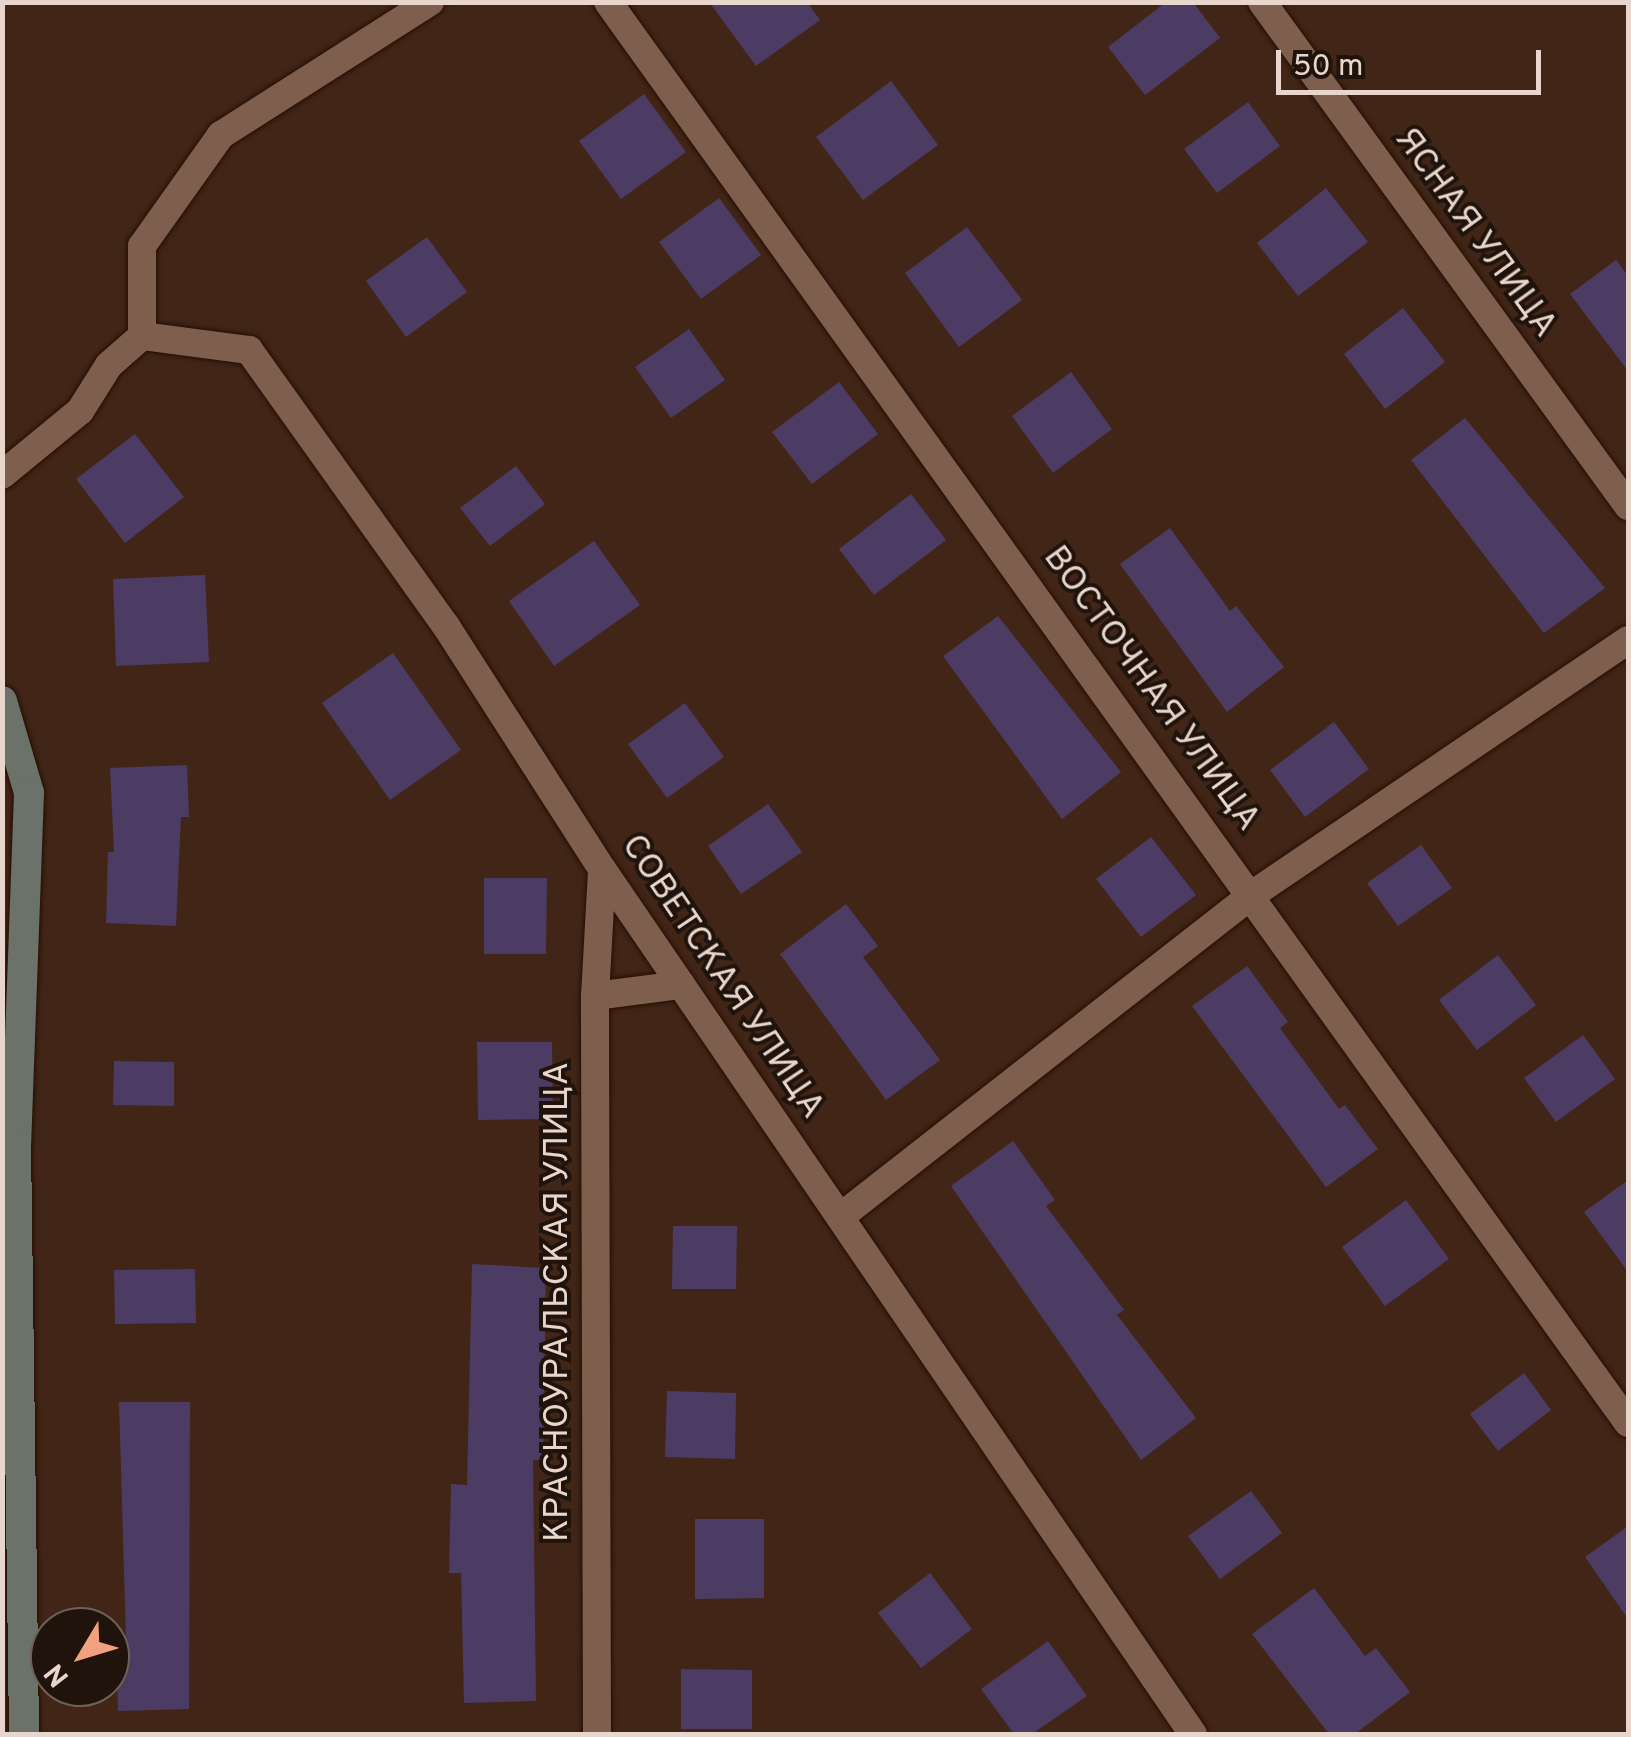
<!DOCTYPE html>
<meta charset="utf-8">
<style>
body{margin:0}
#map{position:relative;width:1631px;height:1737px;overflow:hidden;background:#412617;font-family:Overpass,sans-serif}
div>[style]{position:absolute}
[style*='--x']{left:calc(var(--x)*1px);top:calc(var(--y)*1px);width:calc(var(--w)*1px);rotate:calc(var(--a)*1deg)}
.building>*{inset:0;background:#4c3b62}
.roads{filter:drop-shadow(0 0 2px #260e02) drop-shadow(0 0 2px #260e02)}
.street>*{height:28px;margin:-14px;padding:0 14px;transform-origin:14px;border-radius:14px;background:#7e5f4e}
.secondary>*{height:30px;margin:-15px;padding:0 15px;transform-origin:15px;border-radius:15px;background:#6a726a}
span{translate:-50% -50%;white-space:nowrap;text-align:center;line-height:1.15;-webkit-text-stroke:8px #1f130c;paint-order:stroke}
.street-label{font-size:35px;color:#e8d6cc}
.frame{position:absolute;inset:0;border:5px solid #e8d6cc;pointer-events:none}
.north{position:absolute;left:30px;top:1607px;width:100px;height:100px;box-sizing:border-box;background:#1f130c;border:2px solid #6f6159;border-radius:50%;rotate:232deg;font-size:28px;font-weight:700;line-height:40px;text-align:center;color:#e8d6cc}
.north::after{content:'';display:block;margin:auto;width:35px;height:45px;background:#f1a17d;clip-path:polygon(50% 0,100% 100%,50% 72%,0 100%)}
.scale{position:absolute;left:1276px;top:50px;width:265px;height:45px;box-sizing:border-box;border:5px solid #e8d6cc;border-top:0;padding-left:12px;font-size:30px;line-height:35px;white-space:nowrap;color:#e8d6cc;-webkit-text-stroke:8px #1f130c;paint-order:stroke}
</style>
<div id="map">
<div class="building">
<i style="clip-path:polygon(709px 2px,807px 2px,820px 20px,756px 66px)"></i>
<i style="clip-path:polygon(1166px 2px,1193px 2px,1220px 38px,1145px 95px,1108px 47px)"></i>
<i style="clip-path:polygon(891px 81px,938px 145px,863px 200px,816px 137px)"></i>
<i style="clip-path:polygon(644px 94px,686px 152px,621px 199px,579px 141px)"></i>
<i style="clip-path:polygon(1248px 102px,1280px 146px,1217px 193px,1184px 149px)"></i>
<i style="clip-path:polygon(1326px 188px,1368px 242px,1298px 296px,1257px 243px)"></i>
<i style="clip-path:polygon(719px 198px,761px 255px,701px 299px,659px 242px)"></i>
<i style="clip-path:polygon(967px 227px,1022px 300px,959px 347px,905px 273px)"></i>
<i style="clip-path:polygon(427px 237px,467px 292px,406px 337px,366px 281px)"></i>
<i style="clip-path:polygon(1616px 260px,1628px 276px,1628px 371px,1570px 294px)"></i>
<i style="clip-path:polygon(1403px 308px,1445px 362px,1385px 409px,1344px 354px)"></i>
<i style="clip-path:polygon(689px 329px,725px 380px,671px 418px,635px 367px)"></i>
<i style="clip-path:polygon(1071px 372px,1112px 429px,1053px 473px,1012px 416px)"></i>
<i style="clip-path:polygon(839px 382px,878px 434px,812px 484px,772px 432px)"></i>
<i style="clip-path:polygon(1465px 418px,1605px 588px,1544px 633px,1411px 460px)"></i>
<i style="clip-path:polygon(135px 434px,184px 497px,125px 543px,76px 479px)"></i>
<i style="clip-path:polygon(516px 466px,545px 504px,490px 546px,460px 508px)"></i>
<i style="clip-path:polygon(911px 494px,946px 540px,874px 595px,839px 549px)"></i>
<i style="clip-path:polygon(1170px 528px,1230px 611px,1236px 606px,1284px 667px,1227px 712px,1120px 564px)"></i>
<i style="clip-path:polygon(594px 541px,640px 605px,554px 666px,509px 601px)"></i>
<i style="clip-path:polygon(205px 575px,209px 662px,116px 666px,113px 579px)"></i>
<i style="clip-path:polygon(998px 616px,1121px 772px,1062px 819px,943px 656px)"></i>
<i style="clip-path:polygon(393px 653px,461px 750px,390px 800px,322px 703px)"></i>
<i style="clip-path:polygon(685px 703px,724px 757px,667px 798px,628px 744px)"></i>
<i style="clip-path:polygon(1334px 722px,1369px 769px,1305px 817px,1270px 770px)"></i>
<i style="clip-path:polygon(187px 765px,189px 817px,181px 817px,176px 926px,106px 923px,108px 852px,114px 852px,110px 768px)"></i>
<i style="clip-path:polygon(768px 804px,802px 852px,741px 894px,708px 846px)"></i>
<i style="clip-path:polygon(1151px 837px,1196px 895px,1141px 937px,1096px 879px)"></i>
<i style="clip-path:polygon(1421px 845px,1452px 888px,1398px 926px,1367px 883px)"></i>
<i style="clip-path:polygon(484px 878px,547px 878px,546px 954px,484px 954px)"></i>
<i style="clip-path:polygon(846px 904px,878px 946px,863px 957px,940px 1060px,886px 1100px,780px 954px)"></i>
<i style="clip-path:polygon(1498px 955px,1536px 1005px,1477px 1050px,1439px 1000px)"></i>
<i style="clip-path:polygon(1247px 966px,1288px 1022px,1280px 1028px,1339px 1109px,1345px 1105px,1378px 1149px,1326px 1187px,1192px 1006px)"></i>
<i style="clip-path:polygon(1583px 1035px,1615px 1079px,1556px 1122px,1524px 1078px)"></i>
<i style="clip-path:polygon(477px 1042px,552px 1042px,553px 1119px,478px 1120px)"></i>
<i style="clip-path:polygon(114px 1061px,174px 1062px,174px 1106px,113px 1105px)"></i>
<i style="clip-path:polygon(1013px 1141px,1055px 1200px,1046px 1206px,1124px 1310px,1117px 1315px,1196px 1418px,1141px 1460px,951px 1186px)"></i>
<i style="clip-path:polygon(1628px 1180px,1628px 1272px,1584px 1212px)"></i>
<i style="clip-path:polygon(1406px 1200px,1449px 1259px,1385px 1306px,1342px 1247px)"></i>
<i style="clip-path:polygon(673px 1226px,737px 1226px,736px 1289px,672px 1289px)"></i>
<i style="clip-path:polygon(472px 1264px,546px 1268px,543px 1460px,533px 1460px,536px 1701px,464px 1703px,461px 1573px,449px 1573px,451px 1484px,467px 1485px)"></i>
<i style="clip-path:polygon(195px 1269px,196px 1323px,115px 1324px,114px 1270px)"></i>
<i style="clip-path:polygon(1524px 1373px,1551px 1410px,1498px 1451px,1470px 1414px)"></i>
<i style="clip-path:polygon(667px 1391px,736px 1393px,735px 1459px,665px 1457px)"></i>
<i style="clip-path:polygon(119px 1402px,190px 1402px,189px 1709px,118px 1711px,116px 1640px,126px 1639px)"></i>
<i style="clip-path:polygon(1251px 1491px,1282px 1533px,1220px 1579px,1188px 1536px)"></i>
<i style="clip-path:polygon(695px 1519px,764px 1519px,764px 1598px,695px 1599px)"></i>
<i style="clip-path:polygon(1628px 1526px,1628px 1619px,1585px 1557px)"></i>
<i style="clip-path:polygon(930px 1573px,972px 1629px,921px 1668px,878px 1613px)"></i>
<i style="clip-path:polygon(1314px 1588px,1365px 1656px,1376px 1648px,1410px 1692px,1355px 1734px,1329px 1734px,1252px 1634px)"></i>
<i style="clip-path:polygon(1048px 1641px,1087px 1696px,1032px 1734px,1014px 1734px,981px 1689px)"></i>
<i style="clip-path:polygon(681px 1669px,752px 1670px,752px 1729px,681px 1729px)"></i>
</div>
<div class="roads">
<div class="street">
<i style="--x:608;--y:2;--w:1749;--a:54.33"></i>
<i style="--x:1262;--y:2;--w:623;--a:54.01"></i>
<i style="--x:142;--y:336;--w:108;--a:7.5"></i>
<i style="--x:249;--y:350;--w:339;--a:54.5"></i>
<i style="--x:446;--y:626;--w:289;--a:57.3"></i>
<i style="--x:602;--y:869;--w:1048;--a:55.66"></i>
<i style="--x:2;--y:475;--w:101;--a:-39.4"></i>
<i style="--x:80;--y:411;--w:54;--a:-57.8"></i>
<i style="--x:109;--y:365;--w:44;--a:-41.3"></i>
<i style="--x:142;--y:336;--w:90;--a:-90"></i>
<i style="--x:142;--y:246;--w:136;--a:-54.6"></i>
<i style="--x:221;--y:135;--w:248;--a:-32.5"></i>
<i style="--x:595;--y:996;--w:87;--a:-7.3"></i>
<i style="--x:840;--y:1217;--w:524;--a:-38.03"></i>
<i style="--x:1253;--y:894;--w:453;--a:-34.1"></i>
<i style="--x:597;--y:1734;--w:738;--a:-90.16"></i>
<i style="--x:595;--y:996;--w:127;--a:-86.8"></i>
</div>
<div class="secondary">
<i style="--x:2;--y:701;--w:96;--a:73.6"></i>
<i style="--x:29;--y:793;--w:351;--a:92.1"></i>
<i style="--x:16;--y:1144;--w:590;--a:89.22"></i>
</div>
</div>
<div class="street-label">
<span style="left:1475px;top:233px;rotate:54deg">ЯСНАЯ УЛИЦА</span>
<span style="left:1151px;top:689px;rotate:54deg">ВОСТОЧНАЯ УЛИЦА</span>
<span style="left:722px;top:977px;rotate:56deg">СОВЕТСКАЯ УЛИЦА</span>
<span style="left:558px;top:1302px;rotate:-90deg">КРАСНОУРАЛЬСКАЯ УЛИЦА</span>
</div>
<div class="frame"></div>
<div class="north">N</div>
<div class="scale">50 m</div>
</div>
